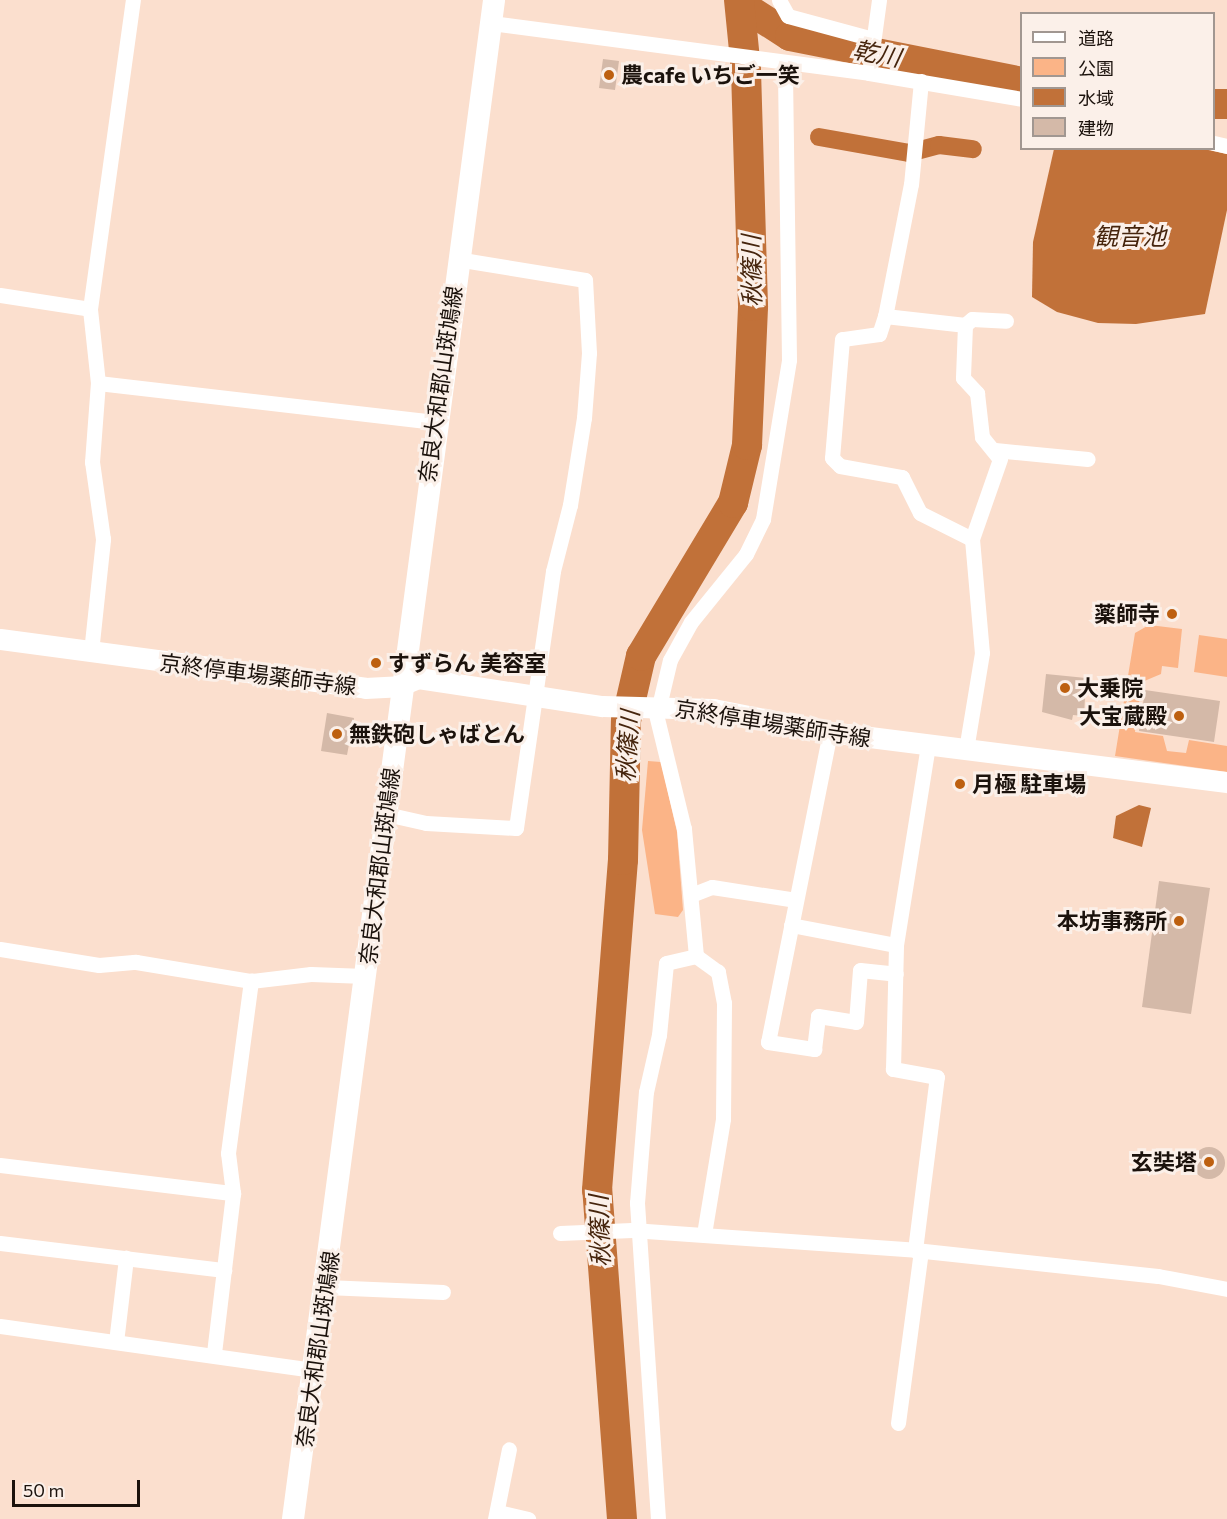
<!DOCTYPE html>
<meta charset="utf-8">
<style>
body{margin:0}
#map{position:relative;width:1227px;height:1519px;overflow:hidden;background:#fbdfce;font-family:Commissioner,"Noto Sans JP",sans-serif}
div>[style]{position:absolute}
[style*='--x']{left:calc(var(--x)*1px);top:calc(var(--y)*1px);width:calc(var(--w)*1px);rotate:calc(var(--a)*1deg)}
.green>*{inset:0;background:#fbb487}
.water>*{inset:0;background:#c17139}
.canal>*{height:18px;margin:-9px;padding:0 9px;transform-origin:9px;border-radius:9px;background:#c17139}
.river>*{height:30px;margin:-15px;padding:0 15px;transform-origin:15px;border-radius:15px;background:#c17139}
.building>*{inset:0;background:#d4b9a8}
.round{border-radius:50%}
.street>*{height:15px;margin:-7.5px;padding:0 7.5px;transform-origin:7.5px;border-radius:7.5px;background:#fff}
.secondary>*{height:21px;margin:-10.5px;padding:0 10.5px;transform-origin:10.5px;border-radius:10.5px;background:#fff}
.primary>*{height:22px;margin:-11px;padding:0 11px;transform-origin:11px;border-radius:11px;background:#fff}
.dots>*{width:16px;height:16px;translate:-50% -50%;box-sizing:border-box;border:3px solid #fbf0e9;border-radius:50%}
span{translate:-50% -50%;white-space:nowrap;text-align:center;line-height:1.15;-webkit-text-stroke:6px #fbf0e9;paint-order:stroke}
.poi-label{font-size:22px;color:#1b120c;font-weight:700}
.left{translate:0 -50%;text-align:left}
.right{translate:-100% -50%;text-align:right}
.street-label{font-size:22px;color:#1b120c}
.water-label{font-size:24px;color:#46250d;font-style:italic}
.legend{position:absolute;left:1020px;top:12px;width:195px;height:138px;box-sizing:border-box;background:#fbf0e9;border:2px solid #a19791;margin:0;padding:8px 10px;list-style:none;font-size:18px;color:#1b120c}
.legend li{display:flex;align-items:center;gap:12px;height:30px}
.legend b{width:30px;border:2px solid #a19791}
.scale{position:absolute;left:12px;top:1480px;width:128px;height:27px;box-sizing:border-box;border:3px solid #1b120c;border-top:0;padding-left:8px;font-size:18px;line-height:21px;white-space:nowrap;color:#1b120c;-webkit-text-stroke:4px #fbf0e9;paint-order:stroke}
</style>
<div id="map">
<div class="green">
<i style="clip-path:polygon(1149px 625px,1182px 629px,1178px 668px,1162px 666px,1161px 674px,1142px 682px,1135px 732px,1163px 736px,1167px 751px,1186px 753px,1189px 740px,1227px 746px,1227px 772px,1115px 756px,1135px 633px)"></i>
<i style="clip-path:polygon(1199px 635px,1227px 639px,1227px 677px,1194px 672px)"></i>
<i style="clip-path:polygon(648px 761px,661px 762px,677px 832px,683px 910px,678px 917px,655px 914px,642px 830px)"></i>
</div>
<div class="water">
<i style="clip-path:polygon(1199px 148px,1227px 154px,1227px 210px,1205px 314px,1136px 324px,1098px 323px,1057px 312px,1032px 297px,1033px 242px,1054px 149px)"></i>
<i style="clip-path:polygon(1139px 805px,1151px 808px,1142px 847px,1113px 838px,1116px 816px)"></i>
</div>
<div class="canal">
<i style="--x:819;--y:137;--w:91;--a:10.1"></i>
<i style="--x:909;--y:153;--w:31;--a:-15"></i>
<i style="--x:939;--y:145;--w:34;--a:7"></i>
</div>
<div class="river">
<i style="--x:740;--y:4;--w:59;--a:32.6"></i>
<i style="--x:790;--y:36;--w:237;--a:11.2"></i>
<i style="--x:1214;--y:104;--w:13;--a:0"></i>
<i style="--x:622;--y:1519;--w:330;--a:-94.3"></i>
<i style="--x:597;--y:1190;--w:331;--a:-85.5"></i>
<i style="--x:623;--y:860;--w:139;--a:-88.8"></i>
<i style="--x:626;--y:721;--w:67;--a:-77"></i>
<i style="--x:641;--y:656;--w:179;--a:-59"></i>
<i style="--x:733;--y:503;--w:60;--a:-76.4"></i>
<i style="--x:747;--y:445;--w:139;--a:-87.5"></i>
<i style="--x:753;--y:306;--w:236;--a:-91.7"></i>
<i style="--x:746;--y:70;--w:70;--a:-95.7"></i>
</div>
<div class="building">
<i style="clip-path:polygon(603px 59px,619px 61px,615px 90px,599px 88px)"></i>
<i style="clip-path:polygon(1046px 674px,1086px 678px,1084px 716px,1073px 715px,1072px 720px,1042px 712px)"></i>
<i style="clip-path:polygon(1145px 690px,1220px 701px,1214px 742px,1139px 731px)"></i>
<i style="clip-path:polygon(327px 713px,354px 718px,347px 755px,321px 751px)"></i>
<i style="clip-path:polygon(1159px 881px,1210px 888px,1191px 1014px,1142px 1007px)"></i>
<i class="round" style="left:1193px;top:1147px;width:32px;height:32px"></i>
</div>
<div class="street">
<i style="--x:779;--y:0;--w:18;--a:61"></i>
<i style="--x:788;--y:16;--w:88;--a:15.1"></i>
<i style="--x:491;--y:23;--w:381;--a:7.5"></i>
<i style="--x:869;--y:73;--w:155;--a:9.6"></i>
<i style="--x:869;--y:73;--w:74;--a:-82.2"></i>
<i style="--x:921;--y:81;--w:103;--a:95.5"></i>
<i style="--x:911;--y:184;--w:135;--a:101.1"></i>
<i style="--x:885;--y:316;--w:19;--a:108"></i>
<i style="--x:879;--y:334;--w:37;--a:172"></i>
<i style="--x:842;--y:339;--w:119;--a:94.8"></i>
<i style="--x:832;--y:458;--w:11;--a:45"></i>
<i style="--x:840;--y:466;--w:63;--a:10.1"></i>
<i style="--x:902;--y:477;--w:40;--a:63.4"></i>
<i style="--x:920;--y:513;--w:58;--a:26.6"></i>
<i style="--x:972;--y:539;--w:114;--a:85"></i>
<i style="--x:982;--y:653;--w:98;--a:99.4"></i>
<i style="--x:1214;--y:143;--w:13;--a:13"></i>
<i style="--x:0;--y:295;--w:91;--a:8.8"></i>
<i style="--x:885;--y:316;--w:81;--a:6.4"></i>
<i style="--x:965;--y:325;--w:53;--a:92.2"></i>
<i style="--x:963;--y:378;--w:21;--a:47"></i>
<i style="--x:977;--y:393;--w:44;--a:83.5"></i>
<i style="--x:982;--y:437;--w:28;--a:51"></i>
<i style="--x:1000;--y:459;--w:85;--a:109.3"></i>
<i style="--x:965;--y:325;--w:9;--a:-41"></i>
<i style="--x:972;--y:319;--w:34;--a:3"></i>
<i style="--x:98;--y:383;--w:339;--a:6.6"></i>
<i style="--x:995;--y:450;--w:93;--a:5.5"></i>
<i style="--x:91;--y:652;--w:114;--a:-83.9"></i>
<i style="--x:103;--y:539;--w:78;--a:-98.1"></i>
<i style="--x:92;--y:462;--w:79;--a:-85.7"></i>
<i style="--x:98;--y:383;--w:74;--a:-96.2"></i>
<i style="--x:90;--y:309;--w:312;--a:-82.1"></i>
<i style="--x:830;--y:732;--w:316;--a:101.3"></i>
<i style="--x:768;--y:1042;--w:47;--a:8.7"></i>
<i style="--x:814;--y:1049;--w:33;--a:-83"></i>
<i style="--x:818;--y:1016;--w:38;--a:9"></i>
<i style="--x:856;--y:1022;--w:52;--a:-85.6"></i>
<i style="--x:860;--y:970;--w:36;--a:6"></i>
<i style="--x:386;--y:814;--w:41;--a:12.7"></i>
<i style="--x:426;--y:823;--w:90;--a:3.2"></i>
<i style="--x:516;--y:828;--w:260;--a:-81.8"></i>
<i style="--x:553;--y:571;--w:68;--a:-75.6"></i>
<i style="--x:570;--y:505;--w:88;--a:-80.9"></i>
<i style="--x:584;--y:418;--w:65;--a:-85.6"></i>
<i style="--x:589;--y:353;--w:73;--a:-93.1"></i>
<i style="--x:585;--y:280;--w:130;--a:-170.7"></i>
<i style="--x:691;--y:895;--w:22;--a:-21"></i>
<i style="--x:712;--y:887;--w:85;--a:8.8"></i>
<i style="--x:791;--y:925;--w:107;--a:10.8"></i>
<i style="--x:0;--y:949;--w:100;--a:9.2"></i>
<i style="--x:99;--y:965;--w:37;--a:-5"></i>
<i style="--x:136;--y:962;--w:117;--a:9.4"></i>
<i style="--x:251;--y:981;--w:60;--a:-6.7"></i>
<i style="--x:311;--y:974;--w:54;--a:2.1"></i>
<i style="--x:0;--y:1165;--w:235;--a:6.9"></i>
<i style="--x:560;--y:1233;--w:72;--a:-2.4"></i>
<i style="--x:632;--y:1230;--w:284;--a:4"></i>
<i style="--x:915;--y:1250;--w:244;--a:6.1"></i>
<i style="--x:1158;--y:1276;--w:70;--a:10.7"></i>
<i style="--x:704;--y:1234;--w:117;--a:-80.6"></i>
<i style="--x:723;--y:1119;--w:116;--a:-89.5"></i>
<i style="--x:724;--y:1003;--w:32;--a:-101"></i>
<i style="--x:718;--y:972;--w:27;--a:-144"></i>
<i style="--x:696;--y:956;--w:128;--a:-95.4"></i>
<i style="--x:684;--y:829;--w:127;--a:-103.7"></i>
<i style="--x:654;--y:706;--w:5;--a:0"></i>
<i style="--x:659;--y:706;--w:47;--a:-76.6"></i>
<i style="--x:670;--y:660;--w:43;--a:-61.1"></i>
<i style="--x:691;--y:622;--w:87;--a:-51"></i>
<i style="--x:746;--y:554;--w:39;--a:-64"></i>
<i style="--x:763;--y:519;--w:161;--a:-80.7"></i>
<i style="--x:789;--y:360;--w:298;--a:-90.8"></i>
<i style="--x:0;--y:1243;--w:226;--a:6.9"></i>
<i style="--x:915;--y:1250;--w:174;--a:-82.8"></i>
<i style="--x:937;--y:1077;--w:45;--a:-169.7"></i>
<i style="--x:893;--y:1069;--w:124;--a:-88.6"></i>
<i style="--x:896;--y:945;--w:202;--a:-80.9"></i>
<i style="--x:326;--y:1287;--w:117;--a:2.4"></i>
<i style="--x:0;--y:1326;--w:318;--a:8"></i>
<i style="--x:116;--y:1342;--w:85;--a:-83.2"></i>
<i style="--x:214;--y:1353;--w:161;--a:-83.2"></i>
<i style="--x:233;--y:1193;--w:40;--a:-97.1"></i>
<i style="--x:228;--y:1153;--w:174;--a:-82.4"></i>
<i style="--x:898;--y:1423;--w:174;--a:-82.4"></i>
<i style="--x:498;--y:1512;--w:31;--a:13"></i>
<i style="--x:495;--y:1519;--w:71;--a:-78.7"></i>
<i style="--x:658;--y:1519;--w:317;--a:-93.8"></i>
<i style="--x:637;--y:1203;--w:111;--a:-85.4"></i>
<i style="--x:646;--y:1092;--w:58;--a:-77.2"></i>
<i style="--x:659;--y:1035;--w:72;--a:-84.4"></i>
<i style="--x:666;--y:963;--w:31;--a:-13"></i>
</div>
<div class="secondary">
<i style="--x:0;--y:639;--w:368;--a:7.6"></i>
<i style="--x:365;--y:688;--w:34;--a:-3"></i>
<i style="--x:399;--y:686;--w:21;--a:-23"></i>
<i style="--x:418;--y:678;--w:186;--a:8.7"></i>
<i style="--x:602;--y:706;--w:111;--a:1.5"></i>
<i style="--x:713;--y:709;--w:119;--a:11.1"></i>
<i style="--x:830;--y:732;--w:400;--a:7.2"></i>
</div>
<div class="primary">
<i style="--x:293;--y:1519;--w:1532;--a:-82.46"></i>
</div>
<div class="dots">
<i style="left:609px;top:75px;background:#bd6010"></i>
<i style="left:1172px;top:614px;background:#bd6010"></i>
<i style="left:376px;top:663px;background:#bd6010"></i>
<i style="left:1065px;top:688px;background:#bd6010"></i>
<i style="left:1179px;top:716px;background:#bd6010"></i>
<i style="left:337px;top:734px;background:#bd6010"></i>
<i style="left:960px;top:784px;background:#bd6010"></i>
<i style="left:1179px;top:921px;background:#bd6010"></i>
<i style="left:1209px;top:1162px;background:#bd6010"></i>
</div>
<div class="poi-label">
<span class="left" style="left:621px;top:75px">農cafe いちご一笑</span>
<span class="right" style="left:1160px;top:614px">薬師寺</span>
<span class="left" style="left:388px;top:663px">すずらん 美容室</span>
<span class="left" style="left:1077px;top:688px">大乗院</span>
<span class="right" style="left:1167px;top:716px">大宝蔵殿</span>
<span class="left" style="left:349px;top:734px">無鉄砲しゃばとん</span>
<span class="left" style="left:972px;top:784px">月極 駐車場</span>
<span class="right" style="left:1167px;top:921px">本坊事務所</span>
<span class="right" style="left:1197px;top:1162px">玄奘塔</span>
</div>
<div class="street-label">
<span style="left:440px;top:384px;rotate:-82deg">奈良大和郡山斑鳩線</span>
<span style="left:258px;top:674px;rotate:7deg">京終停車場薬師寺線</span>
<span style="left:773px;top:723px;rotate:9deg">京終停車場薬師寺線</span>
<span style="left:379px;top:866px;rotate:-83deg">奈良大和郡山斑鳩線</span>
<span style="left:317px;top:1349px;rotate:-82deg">奈良大和郡山斑鳩線</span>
</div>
<div class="water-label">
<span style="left:877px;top:53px;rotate:11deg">乾川</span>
<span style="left:1130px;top:236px">観音池</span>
<span style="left:751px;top:271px;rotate:-91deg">秋篠川</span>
<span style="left:627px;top:746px;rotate:-86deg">秋篠川</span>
<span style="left:599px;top:1231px;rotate:-92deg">秋篠川</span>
</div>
<ul class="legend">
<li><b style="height:8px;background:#fff"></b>道路</li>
<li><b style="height:16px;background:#fbb487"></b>公園</li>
<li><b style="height:16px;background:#c17139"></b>水域</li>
<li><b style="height:16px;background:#d4b9a8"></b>建物</li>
</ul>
<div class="scale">50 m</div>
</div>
